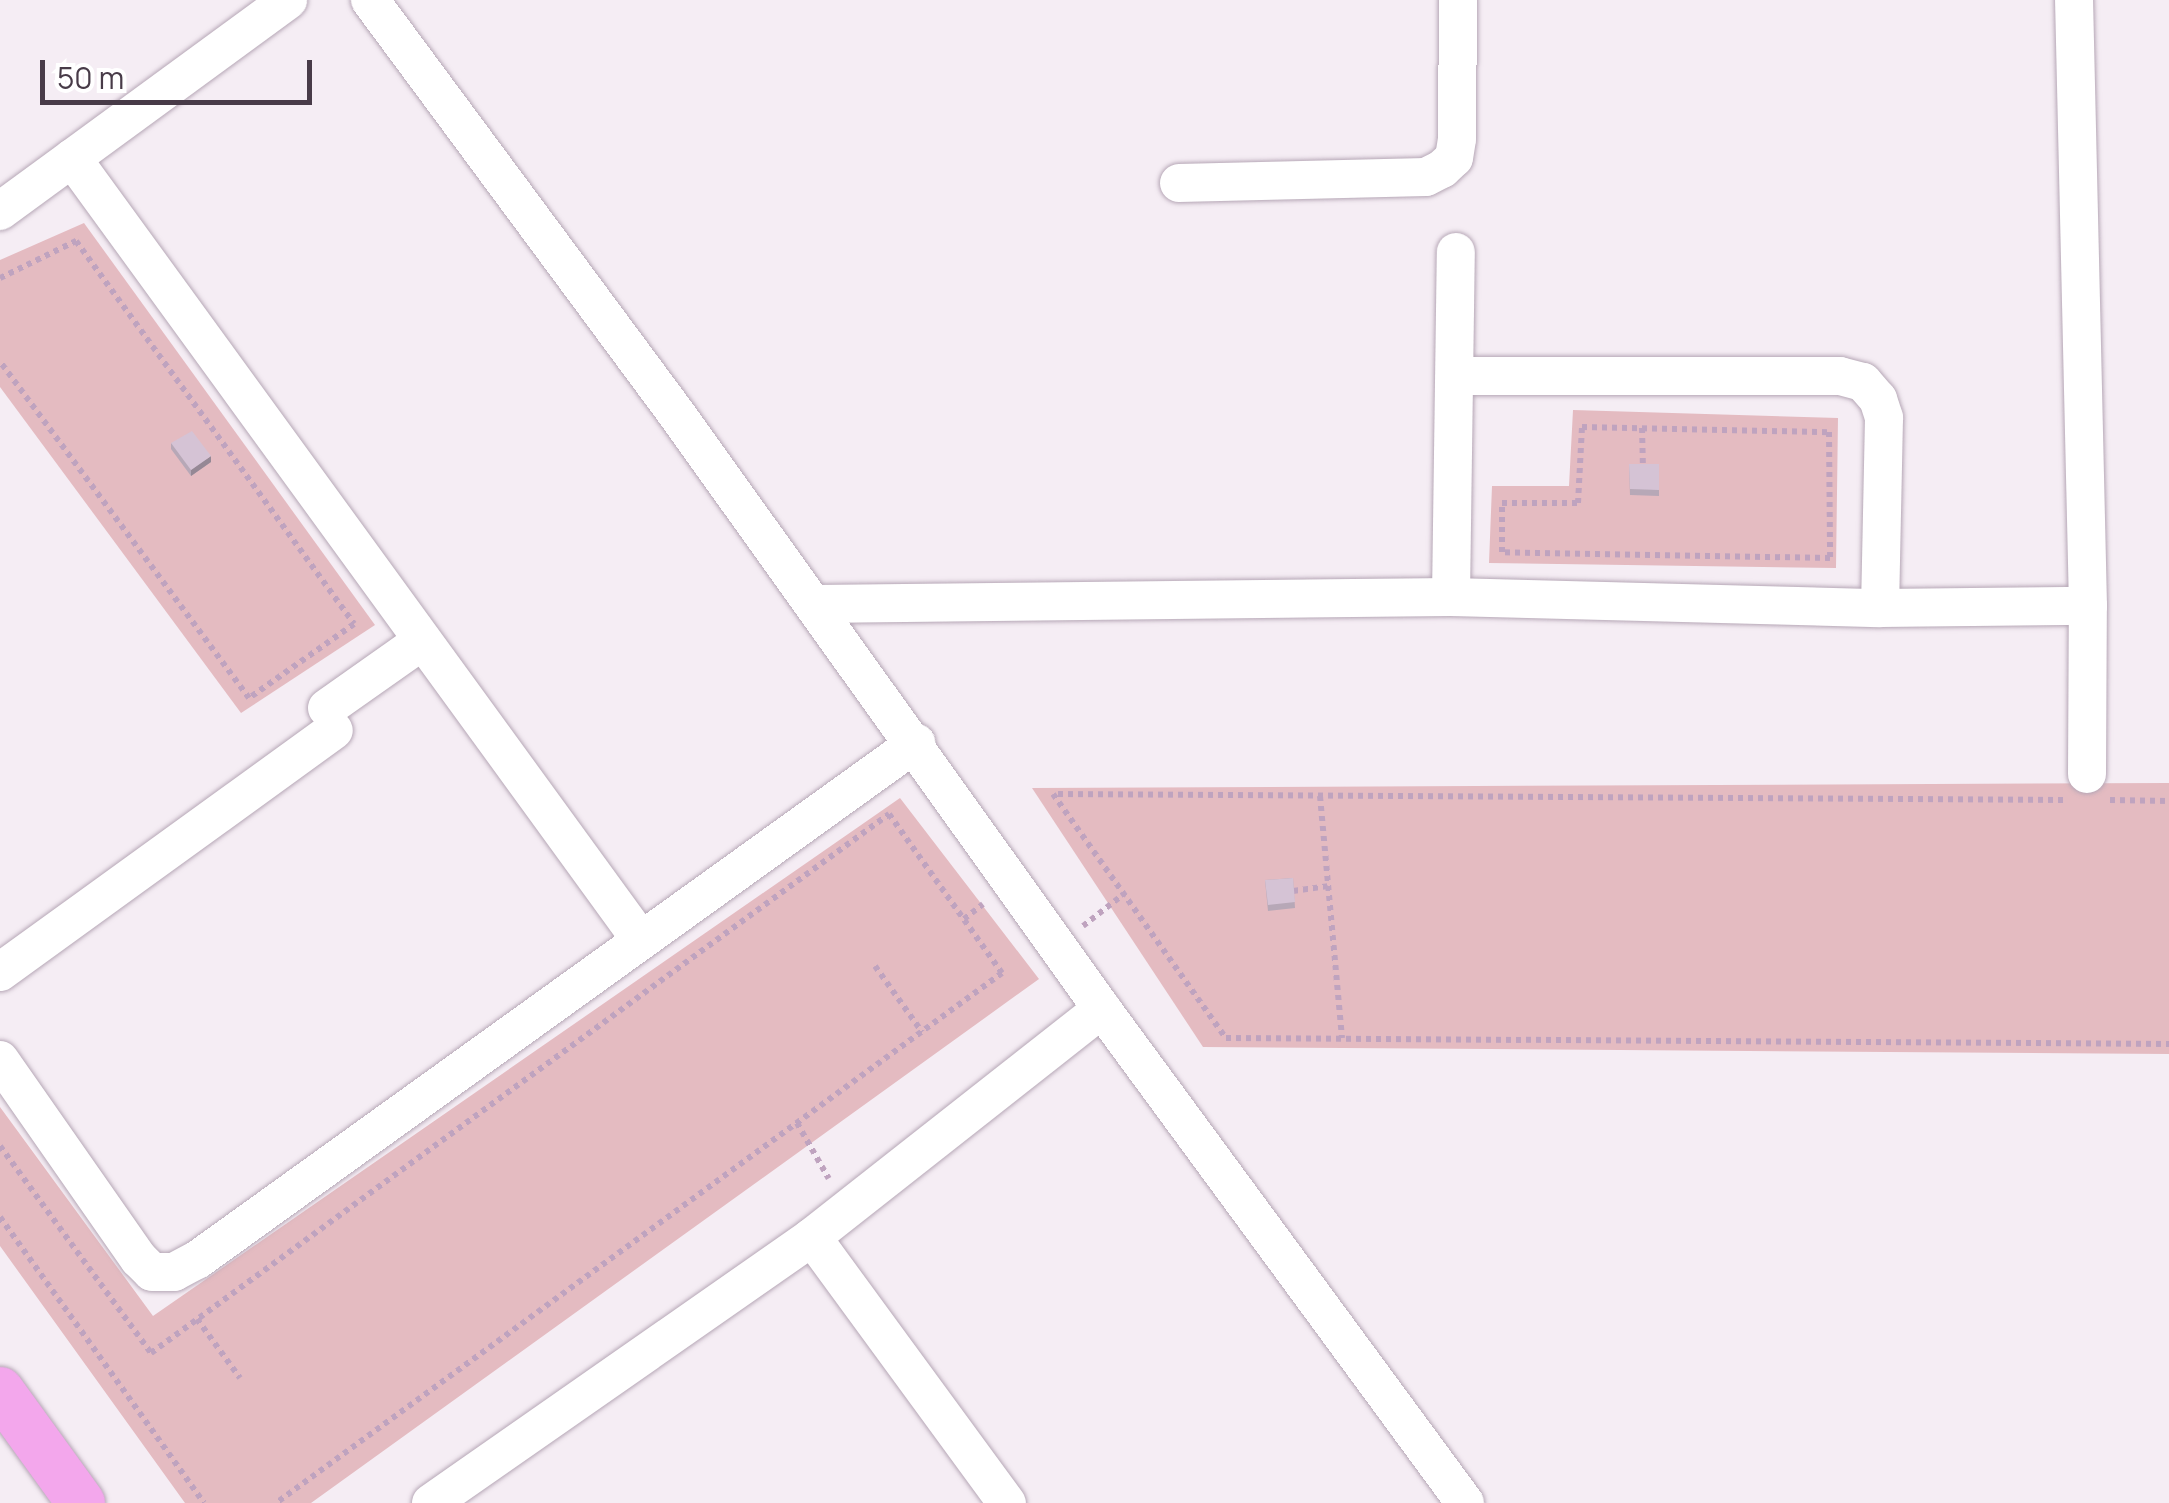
<!DOCTYPE html>
<style>
body{margin:0}
#map{position:relative;width:2169px;height:1503px;overflow:hidden;background:#f5edf4;font-family:Manrope,sans-serif}
div>[style]{position:absolute}
[style*='--x']{left:calc(var(--x)*1px);top:calc(var(--y)*1px);width:calc(var(--w)*1px);rotate:calc(var(--a)*1deg)}
.green>*{inset:0;background:#e4bbc1}
.path>*{height:6px;margin-top:-3px;transform-origin:0;background:repeating-linear-gradient(90deg,#bfa3bf 0 5px,transparent 0 10px)}
.roads{filter:drop-shadow(0 0 2px #b6a7b6) drop-shadow(0 0 2px #b6a7b6)}
.minor>*{height:38px;margin:-19px;padding:0 19px;transform-origin:19px;border-radius:19px;background:#fff}
.major>*{height:48px;margin:-24px;padding:0 24px;transform-origin:24px;border-radius:24px;background:#f3a7ec}
.wall>*{inset:0;background:#b7a8b7}
.shaded-wall>*{inset:0;background:#958895}
.building>*{inset:0;background:#d5c3d5}
span{translate:-50% -50%;white-space:nowrap;text-align:center;line-height:1.15;-webkit-text-stroke:10px #fff;paint-order:stroke}
.scale{position:absolute;left:40px;top:60px;width:272px;height:45px;box-sizing:border-box;border:5px solid #483b48;border-top:0;padding-left:12px;font-size:30px;line-height:35px;white-space:nowrap;color:#483b48;-webkit-text-stroke:8px #fff;paint-order:stroke}
</style>
<div id="map">
<div class="green">
<i style="clip-path:polygon(84px 223px,375px 625px,241px 713px,0 387px,0 260px)"></i>
<i style="clip-path:polygon(1573px 410px,1838px 418px,1836px 568px,1489px 563px,1492px 486px,1569px 486px)"></i>
<i style="clip-path:polygon(2169px 783px,2169px 1054px,1203px 1047px,1032px 788px)"></i>
<i style="clip-path:polygon(900px 798px,1039px 979px,311px 1503px,185px 1503px,0 1246px,0 1107px,153px 1316px)"></i>
</div>
<div class="path">
<i style="--x:0;--y:278;--w:85;--a:-26"></i>
<i style="--x:76;--y:241;--w:473;--a:54"></i>
<i style="--x:354;--y:624;--w:128;--a:144.8"></i>
<i style="--x:249;--y:698;--w:419;--a:-126.5"></i>
<i style="--x:1582;--y:427;--w:247;--a:1.2"></i>
<i style="--x:1829;--y:432;--w:126;--a:89.5"></i>
<i style="--x:1830;--y:558;--w:328;--a:-179"></i>
<i style="--x:1502;--y:552;--w:49;--a:-90"></i>
<i style="--x:1502;--y:503;--w:76;--a:0"></i>
<i style="--x:1578;--y:503;--w:76;--a:-87"></i>
<i style="--x:1642;--y:428;--w:42;--a:88.6"></i>
<i style="--x:1320;--y:796;--w:243;--a:84.8"></i>
<i style="--x:2063;--y:800;--w:1010;--a:-179.66"></i>
<i style="--x:1053;--y:794;--w:299;--a:54.7"></i>
<i style="--x:1226;--y:1038;--w:943;--a:0.36"></i>
<i style="--x:2110;--y:800;--w:59;--a:1"></i>
<i style="--x:1293;--y:891;--w:35;--a:-8"></i>
<i style="--x:964;--y:919;--w:24;--a:-38"></i>
<i style="--x:1083;--y:926;--w:52;--a:-38"></i>
<i style="--x:875;--y:966;--w:81;--a:54.5"></i>
<i style="--x:797;--y:1123;--w:64;--a:60.3"></i>
<i style="--x:0;--y:1146;--w:256;--a:53.9"></i>
<i style="--x:151;--y:1353;--w:914;--a:-36.14"></i>
<i style="--x:889;--y:814;--w:195;--a:54.6"></i>
<i style="--x:1002;--y:973;--w:899;--a:143.87"></i>
<i style="--x:0;--y:1217;--w:351;--a:54.5"></i>
<i style="--x:197;--y:1319;--w:73;--a:53.9"></i>
</div>
<div class="roads">
<div class="minor">
<i style="--x:370;--y:0;--w:518;--a:53.48"></i>
<i style="--x:678;--y:416;--w:729;--a:54.43"></i>
<i style="--x:1102;--y:1009;--w:613;--a:53.69"></i>
<i style="--x:72;--y:158;--w:966;--a:53.97"></i>
<i style="--x:1179;--y:183;--w:247;--a:-1.4"></i>
<i style="--x:1426;--y:177;--w:18;--a:-27"></i>
<i style="--x:1442;--y:169;--w:16;--a:-43"></i>
<i style="--x:1454;--y:158;--w:19;--a:-81"></i>
<i style="--x:1457;--y:139;--w:139;--a:-89.6"></i>
<i style="--x:0;--y:211;--w:357;--a:-36.2"></i>
<i style="--x:1458;--y:376;--w:382;--a:0"></i>
<i style="--x:1840;--y:376;--w:24;--a:15"></i>
<i style="--x:1863;--y:382;--w:23;--a:49"></i>
<i style="--x:1878;--y:399;--w:20;--a:72"></i>
<i style="--x:1884;--y:418;--w:190;--a:91.2"></i>
<i style="--x:1451;--y:597;--w:345;--a:-89.2"></i>
<i style="--x:815;--y:604;--w:636;--a:-0.63"></i>
<i style="--x:1451;--y:597;--w:429;--a:1.5"></i>
<i style="--x:1880;--y:608;--w:208;--a:-0.6"></i>
<i style="--x:2088;--y:606;--w:606;--a:-91.32"></i>
<i style="--x:327;--y:708;--w:116;--a:-35.2"></i>
<i style="--x:2087;--y:774;--w:168;--a:-89.7"></i>
<i style="--x:0;--y:972;--w:412;--a:-35.9"></i>
<i style="--x:0;--y:1060;--w:243;--a:55.1"></i>
<i style="--x:139;--y:1259;--w:18;--a:45"></i>
<i style="--x:152;--y:1272;--w:22;--a:0"></i>
<i style="--x:174;--y:1272;--w:26;--a:-28"></i>
<i style="--x:197;--y:1260;--w:886;--a:-35.72"></i>
<i style="--x:812;--y:1237;--w:330;--a:53.8"></i>
<i style="--x:431;--y:1503;--w:465;--a:-34.9"></i>
<i style="--x:812;--y:1237;--w:369;--a:-38.2"></i>
</div>
<div class="major">
<i style="--x:0;--y:1391;--w:138;--a:54.1"></i>
</div>
</div>
<div class="wall">
<i style="clip-path:polygon(171px 443px,211px 462px,191px 476px,171px 449px)"></i>
<i style="clip-path:polygon(1629px 464px,1659px 464px,1659px 496px,1630px 495px)"></i>
<i style="clip-path:polygon(1293px 878px,1295px 908px,1268px 911px,1265px 880px)"></i>
</div>
<div class="shaded-wall">
<i style="clip-path:polygon(211px 456px,211px 462px,191px 476px,191px 470px)"></i>
</div>
<div class="building">
<i style="clip-path:polygon(192px 431px,211px 456px,191px 470px,171px 443px)"></i>
<i style="clip-path:polygon(1629px 464px,1659px 464px,1659px 490px,1630px 489px)"></i>
<i style="clip-path:polygon(1293px 878px,1295px 902px,1268px 905px,1265px 880px)"></i>
</div>
<div class="scale">50 m</div>
</div>
